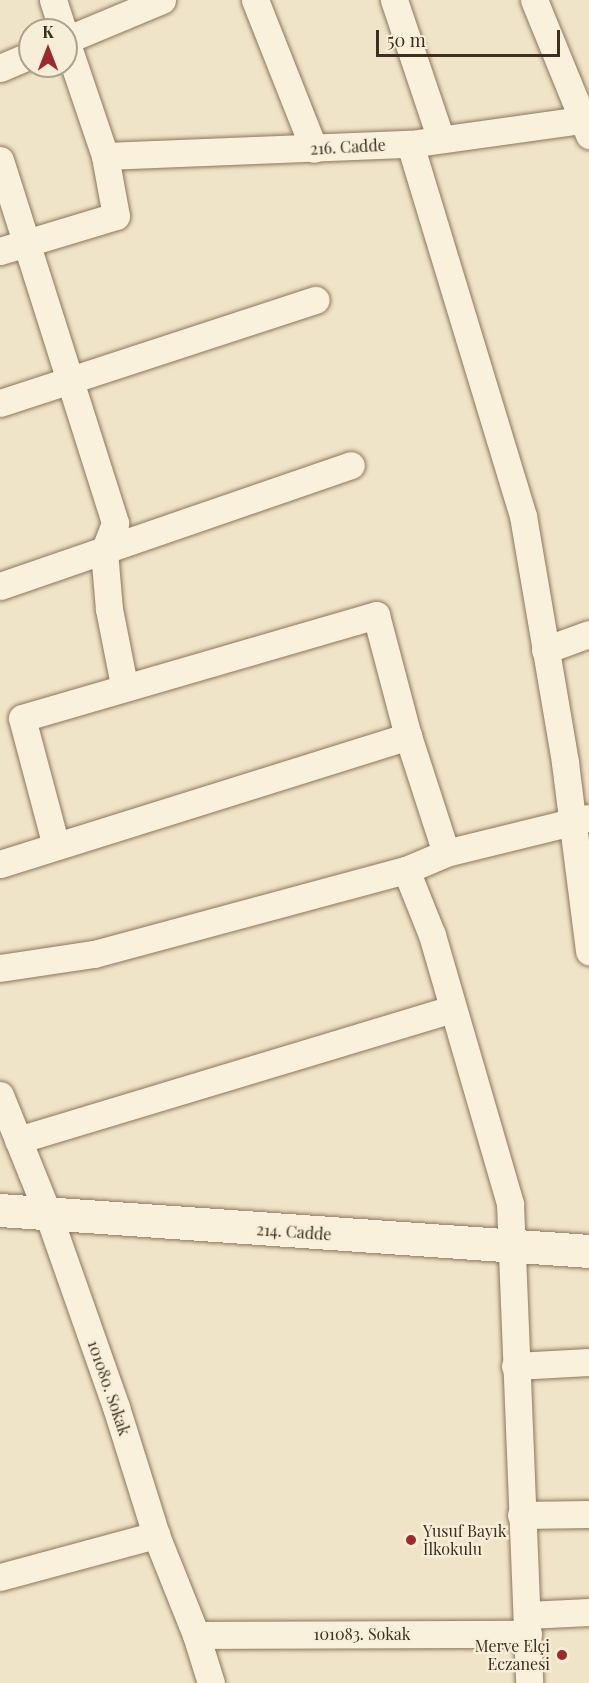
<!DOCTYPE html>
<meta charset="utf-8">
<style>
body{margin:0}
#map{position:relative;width:589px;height:1683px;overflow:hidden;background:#f0e4c8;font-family:"Playfair Display",serif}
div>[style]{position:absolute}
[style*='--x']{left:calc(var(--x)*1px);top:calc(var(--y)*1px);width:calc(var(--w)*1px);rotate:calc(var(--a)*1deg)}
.roads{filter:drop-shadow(0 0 2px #8d765c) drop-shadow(0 0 2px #8d765c)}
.street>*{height:27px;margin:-13.5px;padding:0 13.5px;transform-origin:13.5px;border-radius:13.5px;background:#faf1dc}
.secondary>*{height:33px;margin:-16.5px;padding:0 16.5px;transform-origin:16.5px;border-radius:16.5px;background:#faf1dc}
.dots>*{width:16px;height:16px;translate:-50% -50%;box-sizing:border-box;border:3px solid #f7eed8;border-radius:50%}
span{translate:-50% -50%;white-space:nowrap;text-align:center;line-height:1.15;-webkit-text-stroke:4.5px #f7eed8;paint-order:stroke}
.street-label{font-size:16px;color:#3d2e20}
.poi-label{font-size:16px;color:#3d2e20}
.left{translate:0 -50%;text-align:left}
.right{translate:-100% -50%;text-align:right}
.north{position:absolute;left:18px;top:18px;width:60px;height:60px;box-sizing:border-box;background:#f7eed8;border:2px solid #ada18e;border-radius:50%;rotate:0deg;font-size:16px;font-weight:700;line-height:24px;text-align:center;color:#3d2e20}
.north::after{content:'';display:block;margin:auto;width:21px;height:27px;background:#9e2a2b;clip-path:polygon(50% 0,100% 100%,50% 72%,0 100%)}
.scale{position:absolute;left:376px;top:30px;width:184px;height:27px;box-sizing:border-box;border:3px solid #3d2e20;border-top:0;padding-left:8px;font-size:18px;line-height:21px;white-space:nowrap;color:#3d2e20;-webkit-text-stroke:4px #f7eed8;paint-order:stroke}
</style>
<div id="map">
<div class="roads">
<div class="street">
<i style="--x:53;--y:0;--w:32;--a:72"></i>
<i style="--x:255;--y:0;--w:160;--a:68.4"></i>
<i style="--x:394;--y:0;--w:145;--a:71.4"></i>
<i style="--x:534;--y:0;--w:146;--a:67.8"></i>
<i style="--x:66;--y:40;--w:104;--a:-22.6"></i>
<i style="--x:0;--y:68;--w:33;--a:-23"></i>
<i style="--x:410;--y:144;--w:389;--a:73.1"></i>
<i style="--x:523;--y:516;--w:251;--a:80.3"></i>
<i style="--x:565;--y:763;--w:190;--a:82.7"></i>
<i style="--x:105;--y:156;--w:305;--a:-2.3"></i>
<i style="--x:410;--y:144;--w:181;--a:-8"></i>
<i style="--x:0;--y:160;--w:381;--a:72.4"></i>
<i style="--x:115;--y:523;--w:30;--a:111"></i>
<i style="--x:104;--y:551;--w:58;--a:85.1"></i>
<i style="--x:109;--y:609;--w:77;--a:78.8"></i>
<i style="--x:0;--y:251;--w:121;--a:-16.8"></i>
<i style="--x:116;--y:216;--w:61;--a:-100.4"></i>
<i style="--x:105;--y:156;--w:121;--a:-108.7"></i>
<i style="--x:0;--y:403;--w:332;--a:-18.1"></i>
<i style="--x:0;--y:586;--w:371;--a:-19"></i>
<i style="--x:545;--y:650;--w:47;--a:-20"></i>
<i style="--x:56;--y:846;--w:132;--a:-104.9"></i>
<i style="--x:22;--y:718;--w:369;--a:-16.2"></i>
<i style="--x:376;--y:615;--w:125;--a:75.2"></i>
<i style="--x:408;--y:736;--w:123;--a:72"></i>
<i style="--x:0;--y:864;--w:428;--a:-17.4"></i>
<i style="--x:406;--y:870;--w:70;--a:68.2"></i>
<i style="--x:432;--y:935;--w:280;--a:73.8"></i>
<i style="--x:510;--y:1204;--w:479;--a:87.7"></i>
<i style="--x:0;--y:968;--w:95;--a:-8.5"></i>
<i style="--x:94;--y:954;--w:323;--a:-15.1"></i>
<i style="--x:406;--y:870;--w:43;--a:-23"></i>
<i style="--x:446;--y:853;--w:146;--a:-13.8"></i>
<i style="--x:0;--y:1095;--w:128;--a:68"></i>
<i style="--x:48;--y:1214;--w:205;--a:70.6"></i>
<i style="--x:116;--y:1407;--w:134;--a:72.6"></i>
<i style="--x:156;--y:1535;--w:108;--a:68.2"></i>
<i style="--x:196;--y:1635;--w:50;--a:72.6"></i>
<i style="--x:18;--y:1140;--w:452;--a:-16.8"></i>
<i style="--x:515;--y:1366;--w:74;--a:-3.1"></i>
<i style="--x:521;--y:1515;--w:68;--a:-0.8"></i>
<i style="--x:0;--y:1577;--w:162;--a:-15.1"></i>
<i style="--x:527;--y:1615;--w:62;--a:-2.8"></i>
<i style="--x:196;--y:1635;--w:332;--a:-0.2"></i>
</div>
<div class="secondary">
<i style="--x:0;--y:1210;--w:590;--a:3.98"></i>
</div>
</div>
<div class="dots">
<i style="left:411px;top:1540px;background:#9e2a2b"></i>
<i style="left:562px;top:1655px;background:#9e2a2b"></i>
</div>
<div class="street-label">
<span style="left:348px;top:147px;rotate:-3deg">216. Cadde</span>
<span style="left:294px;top:1232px;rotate:4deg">214. Cadde</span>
<span style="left:109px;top:1388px;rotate:71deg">101080. Sokak</span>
<span style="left:362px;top:1634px">101083. Sokak</span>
</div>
<div class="poi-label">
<span class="left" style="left:423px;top:1540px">Yusuf Bayık<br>İlkokulu</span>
<span class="right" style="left:550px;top:1655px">Merve Elçi<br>Eczanesi</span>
</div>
<div class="north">K</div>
<div class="scale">50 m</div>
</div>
